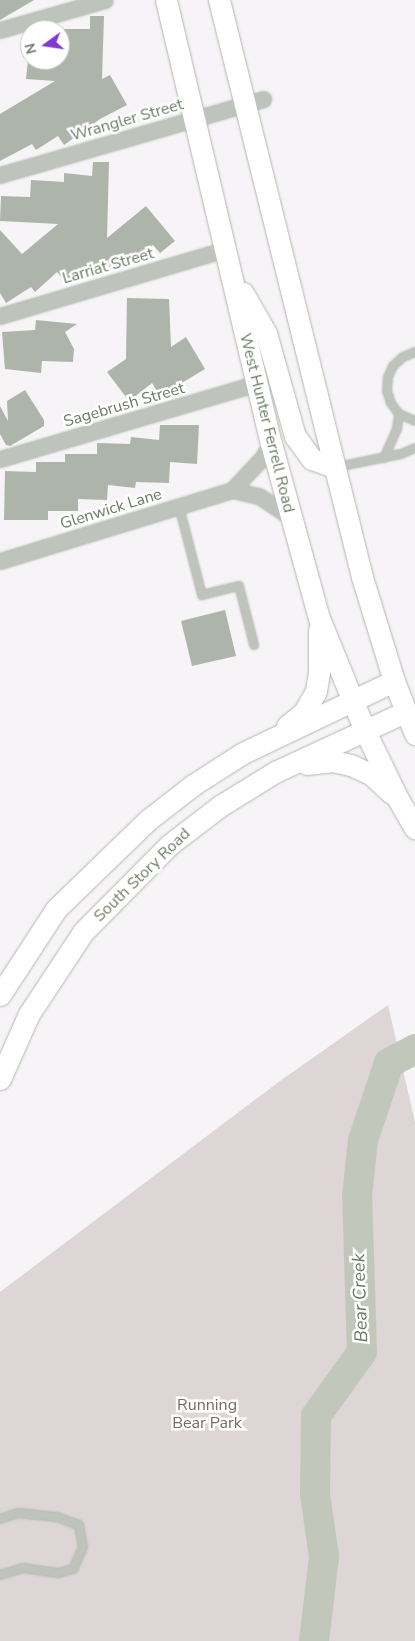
<!DOCTYPE html>
<style>
body{margin:0}
#map{position:relative;width:415px;height:1641px;overflow:hidden;background:#f6f4f6;font-family:"Nunito Sans",sans-serif}
div>[style]{position:absolute}
[style*='--x']{left:calc(var(--x)*1px);top:calc(var(--y)*1px);width:calc(var(--w)*1px);rotate:calc(var(--a)*1deg)}
.green>*{inset:0;background:#ddd5d6}
.river>*{height:30px;margin:-15px;padding:0 15px;transform-origin:15px;border-radius:15px;background:#c1c8bb}
.building>*{inset:0;background:#adb5aa}
.roads{filter:drop-shadow(0 0 1px #b1b8ae) drop-shadow(0 0 1px #b1b8ae)}
.lane>*{height:8px;margin:-4px;padding:0 4px;transform-origin:4px;border-radius:4px;background:#bec3bc}
.street>*{height:15px;margin:-7.5px;padding:0 7.5px;transform-origin:7.5px;border-radius:7.5px;background:#bec3bc}
.secondary>*{height:21px;margin:-10.5px;padding:0 10.5px;transform-origin:10.5px;border-radius:10.5px;background:#fff}
span{translate:-50% -50%;white-space:nowrap;text-align:center;line-height:1.15;-webkit-text-stroke:5px #fff;paint-order:stroke}
.street-label{font-size:16px;color:#6b7b65}
.park-label{font-size:16px;color:#796867}
.water-label{font-size:18px;color:#6a7660;font-style:italic}
.north{position:absolute;left:20px;top:20px;width:50px;height:50px;box-sizing:border-box;background:#fff;border:1px solid #c4cac1;border-radius:50%;rotate:256deg;font-size:14px;font-weight:700;line-height:20px;text-align:center;color:#6b7b65}
.north::after{content:'';display:block;margin:auto;width:18px;height:22px;background:#823bcf;clip-path:polygon(50% 0,100% 100%,50% 72%,0 100%)}
</style>
<div id="map">
<div class="green">
<i style="clip-path:polygon(388px 1005px,415px 1122px,415px 1641px,0 1641px,0 1292px,280px 1081px)"></i>
</div>
<div class="river">
<i style="--x:314;--y:1641;--w:85;--a:-83.2"></i>
<i style="--x:324;--y:1557;--w:64;--a:-98.1"></i>
<i style="--x:315;--y:1494;--w:78;--a:-89.3"></i>
<i style="--x:316;--y:1416;--w:79;--a:-54.3"></i>
<i style="--x:362;--y:1352;--w:156;--a:-91.8"></i>
<i style="--x:357;--y:1196;--w:56;--a:-83.9"></i>
<i style="--x:363;--y:1140;--w:81;--a:-71.3"></i>
<i style="--x:389;--y:1063;--w:30;--a:-28"></i>
</div>
<div class="building">
<i style="clip-path:polygon(0 0,34px 0,0 20px)"></i>
<i style="clip-path:polygon(90px 16px,104px 16px,102px 79px,110px 75px,127px 105px,100px 119px,64px 145px,58px 136px,36px 150px,32px 144px,0 161px,0 114px,55px 81px,26px 79px,28px 60px,60px 60px,60px 29px,90px 29px)"></i>
<i style="clip-path:polygon(93px 162px,109px 162px,107px 238px,146px 206px,175px 241px,160px 253px,153px 245px,123px 267px,119px 262px,93px 275px,88px 265px,66px 283px,57px 272px,35px 292px,31px 287px,6px 303px,0 293px,0 230px,22px 254px,58px 224px,0 221px,1px 196px,30px 197px,31px 180px,64px 182px,64px 173px,92px 176px)"></i>
<i style="clip-path:polygon(127px 298px,169px 299px,171px 347px,186px 337px,205px 369px,160px 396px,152px 383px,129px 401px,107px 372px,126px 359px)"></i>
<i style="clip-path:polygon(36px 320px,77px 324px,65px 332px,74px 349px,73px 362px,42px 361px,41px 373px,5px 369px,2px 332px,35px 330px)"></i>
<i style="clip-path:polygon(25px 390px,44px 420px,44px 426px,10px 446px,6px 445px,0 434px,0 406px,8px 421px,7px 401px)"></i>
<i style="clip-path:polygon(160px 425px,199px 425px,197px 464px,170px 462px,169px 483px,136px 482px,135px 488px,108px 485px,107px 500px,78px 499px,78px 511px,48px 511px,48px 520px,4px 520px,5px 471px,36px 472px,36px 462px,65px 462px,65px 454px,97px 454px,97px 443px,130px 444px,131px 437px,159px 440px)"></i>
<i style="clip-path:polygon(225px 610px,236px 656px,192px 666px,181px 621px)"></i>
</div>
<div class="roads">
<div class="lane">
<i style="--x:415;--y:352;--w:13;--a:157"></i>
<i style="--x:403;--y:357;--w:13;--a:138"></i>
<i style="--x:393;--y:366;--w:12;--a:114"></i>
<i style="--x:388;--y:377;--w:14;--a:94"></i>
<i style="--x:387;--y:391;--w:13;--a:72"></i>
<i style="--x:391;--y:403;--w:14;--a:54"></i>
<i style="--x:399;--y:414;--w:17;--a:24"></i>
<i style="--x:384;--y:458;--w:32;--a:-66"></i>
<i style="--x:397;--y:429;--w:15;--a:-82"></i>
<i style="--x:337;--y:467;--w:65;--a:-11.5"></i>
<i style="--x:401;--y:454;--w:15;--a:-23"></i>
<i style="--x:179;--y:506;--w:92;--a:75.5"></i>
<i style="--x:202;--y:595;--w:38;--a:-14"></i>
<i style="--x:239;--y:586;--w:61;--a:75.7"></i>
<i style="--x:0;--y:1519;--w:19;--a:-18"></i>
<i style="--x:18;--y:1513;--w:39;--a:6"></i>
<i style="--x:57;--y:1517;--w:23;--a:20"></i>
<i style="--x:79;--y:1525;--w:22;--a:80"></i>
<i style="--x:83;--y:1547;--w:24;--a:114"></i>
<i style="--x:73;--y:1569;--w:16;--a:165"></i>
<i style="--x:58;--y:1573;--w:35;--a:-172"></i>
<i style="--x:23;--y:1568;--w:24;--a:163"></i>
</div>
<div class="street">
<i style="--x:0;--y:30;--w:109;--a:-15.9"></i>
<i style="--x:0;--y:175;--w:274;--a:-16.1"></i>
<i style="--x:0;--y:316;--w:236;--a:-16.5"></i>
<i style="--x:0;--y:459;--w:269;--a:-16.4"></i>
<i style="--x:232;--y:490;--w:28;--a:13"></i>
<i style="--x:259;--y:496;--w:37;--a:34"></i>
<i style="--x:0;--y:561;--w:243;--a:-17"></i>
<i style="--x:232;--y:490;--w:44;--a:-46.8"></i>
<i style="--x:262;--y:458;--w:17;--a:-59"></i>
</div>
<div class="secondary">
<i style="--x:166;--y:0;--w:455;--a:76.7"></i>
<i style="--x:271;--y:443;--w:181;--a:74.7"></i>
<i style="--x:319;--y:618;--w:122;--a:67.8"></i>
<i style="--x:365;--y:731;--w:76;--a:64.1"></i>
<i style="--x:398;--y:799;--w:34;--a:60"></i>
<i style="--x:219;--y:0;--w:594;--a:76.08"></i>
<i style="--x:362;--y:577;--w:109;--a:72.9"></i>
<i style="--x:394;--y:681;--w:57;--a:68.4"></i>
<i style="--x:243;--y:293;--w:46;--a:60.1"></i>
<i style="--x:266;--y:333;--w:107;--a:74.3"></i>
<i style="--x:295;--y:436;--w:29;--a:54"></i>
<i style="--x:312;--y:459;--w:23;--a:20"></i>
<i style="--x:287;--y:726;--w:22;--a:-39"></i>
<i style="--x:304;--y:712;--w:24;--a:-60"></i>
<i style="--x:316;--y:691;--w:18;--a:-81"></i>
<i style="--x:319;--y:673;--w:43;--a:-90"></i>
<i style="--x:307;--y:764;--w:25;--a:-7"></i>
<i style="--x:332;--y:761;--w:19;--a:12"></i>
<i style="--x:351;--y:765;--w:23;--a:25"></i>
<i style="--x:372;--y:775;--w:26;--a:43"></i>
<i style="--x:0;--y:995;--w:103;--a:-56.9"></i>
<i style="--x:56;--y:909;--w:128;--a:-44.1"></i>
<i style="--x:148;--y:820;--w:57;--a:-37.9"></i>
<i style="--x:193;--y:785;--w:59;--a:-32.6"></i>
<i style="--x:243;--y:753;--w:167;--a:-25.5"></i>
<i style="--x:0;--y:1079;--w:71;--a:-66"></i>
<i style="--x:29;--y:1014;--w:98;--a:-56.6"></i>
<i style="--x:83;--y:932;--w:122;--a:-45.3"></i>
<i style="--x:169;--y:845;--w:64;--a:-37.4"></i>
<i style="--x:220;--y:806;--w:65;--a:-31.7"></i>
<i style="--x:275;--y:772;--w:143;--a:-24.8"></i>
</div>
</div>
<div class="street-label">
<span style="left:127px;top:120px;rotate:-16deg">Wrangler Street</span>
<span style="left:108px;top:266px;rotate:-16deg">Larriat Street</span>
<span style="left:124px;top:405px;rotate:-16deg">Sagebrush Street</span>
<span style="left:267px;top:423px;rotate:76deg">West Hunter Ferrell Road</span>
<span style="left:111px;top:509px;rotate:-17deg">Glenwick Lane</span>
<span style="left:142px;top:875px;rotate:-44deg">South Story Road</span>
</div>
<div class="park-label">
<span style="left:207px;top:1414px">Running<br>Bear Park</span>
</div>
<div class="water-label">
<span style="left:360px;top:1298px;rotate:-92deg">Bear Creek</span>
</div>
<div class="north">N</div>
</div>
